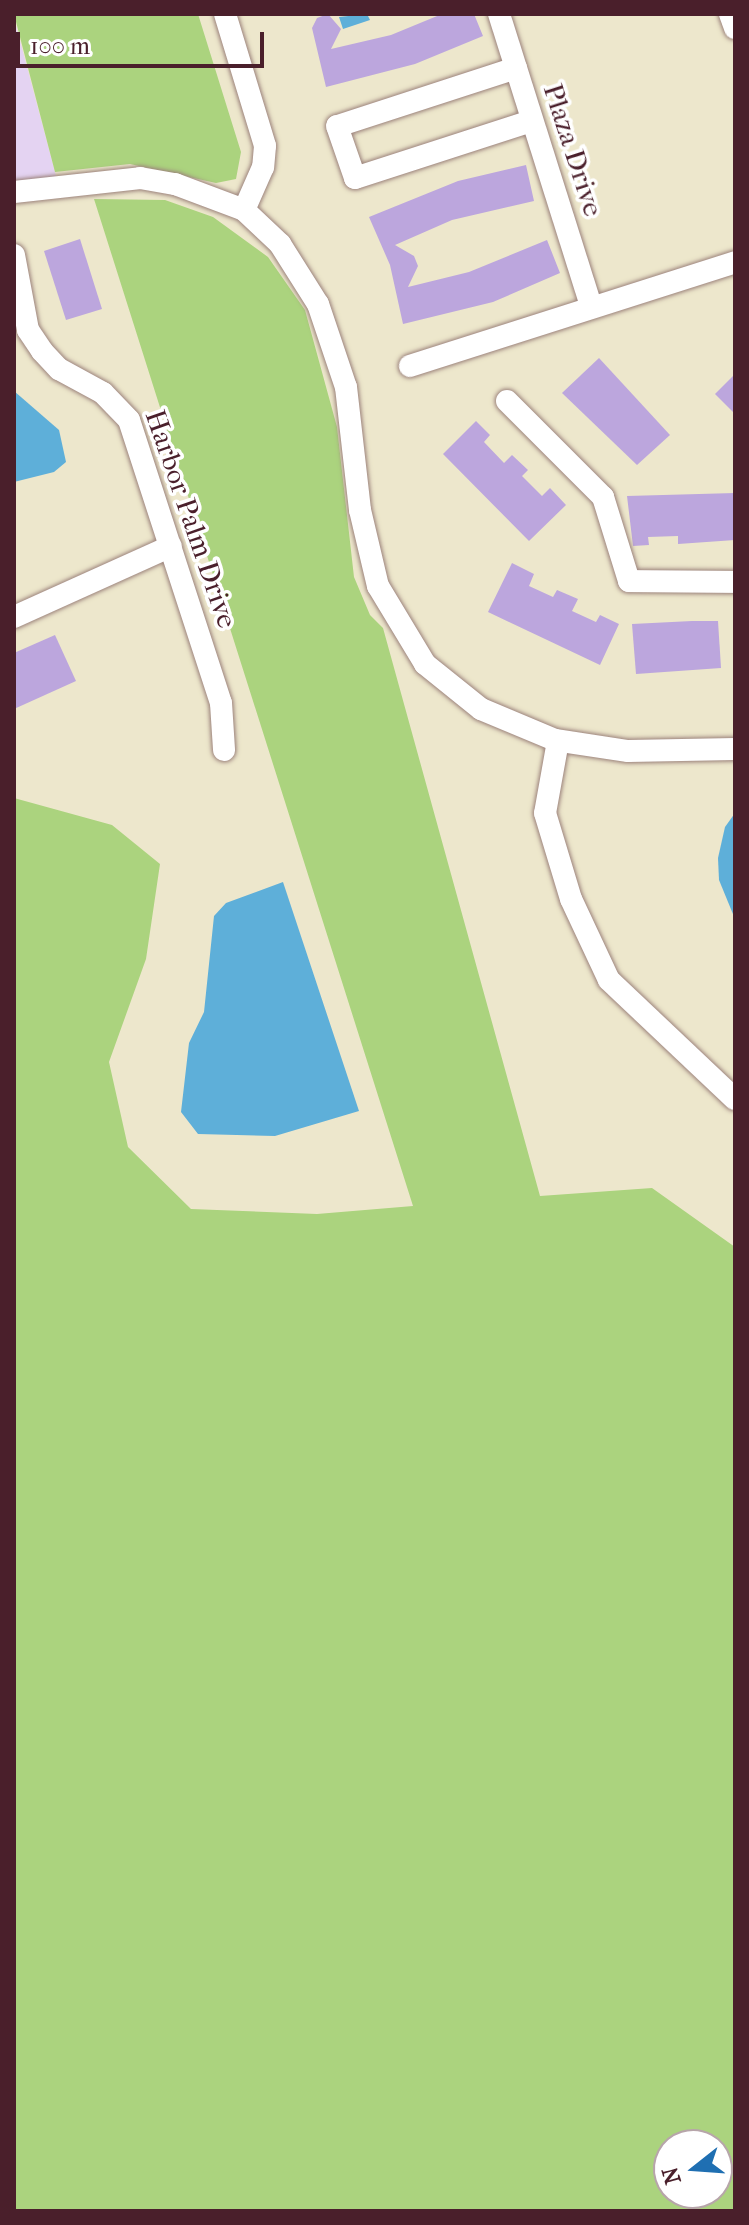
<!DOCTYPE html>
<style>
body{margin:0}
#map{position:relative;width:749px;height:2225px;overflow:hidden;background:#ede7cc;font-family:"IM FELL French Canon",serif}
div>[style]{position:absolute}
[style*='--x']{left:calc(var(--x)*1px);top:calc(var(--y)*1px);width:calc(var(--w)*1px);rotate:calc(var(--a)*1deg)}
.built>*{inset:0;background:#e4d3f2}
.green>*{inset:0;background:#abd37e}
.water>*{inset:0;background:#5eafd9}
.building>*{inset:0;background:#bca6dd}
.roads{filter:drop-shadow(0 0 2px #9c837c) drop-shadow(0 0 2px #9c837c)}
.minor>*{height:22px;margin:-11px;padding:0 11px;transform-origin:11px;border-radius:11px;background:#fff}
span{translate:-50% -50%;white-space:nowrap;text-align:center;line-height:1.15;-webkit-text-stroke:7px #fff;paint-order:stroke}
.street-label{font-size:28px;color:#4a1f2b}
.frame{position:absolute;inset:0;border:16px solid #4a1f2b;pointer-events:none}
.north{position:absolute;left:653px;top:2129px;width:80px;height:80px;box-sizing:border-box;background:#fff;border:2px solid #b7a5aa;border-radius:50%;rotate:253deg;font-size:22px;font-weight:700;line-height:32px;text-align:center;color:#4a1f2b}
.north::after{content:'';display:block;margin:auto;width:28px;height:36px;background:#1f6fb2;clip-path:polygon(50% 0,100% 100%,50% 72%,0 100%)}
.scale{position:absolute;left:16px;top:32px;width:248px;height:36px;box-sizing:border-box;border:4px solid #4a1f2b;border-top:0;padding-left:10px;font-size:24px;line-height:28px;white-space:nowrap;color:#4a1f2b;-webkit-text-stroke:6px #fff;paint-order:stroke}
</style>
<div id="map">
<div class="built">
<i style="clip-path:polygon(14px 18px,55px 172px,57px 180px,14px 185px)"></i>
</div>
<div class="green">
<i style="clip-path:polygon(14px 14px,198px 14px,241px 152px,236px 179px,216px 183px,130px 164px,55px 172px)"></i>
<i style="clip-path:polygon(evenodd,94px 199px,165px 200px,213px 217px,268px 257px,305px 310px,337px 427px,354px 577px,370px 615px,383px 628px,540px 1196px,652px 1188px,735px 1247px,735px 2211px,14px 2211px,14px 798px,112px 825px,160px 864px,146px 959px,109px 1062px,128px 1147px,191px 1209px,317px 1214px,413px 1206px,94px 199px,717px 2145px,717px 2193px,669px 2193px,669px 2145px,717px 2145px)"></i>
</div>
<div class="water">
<i style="clip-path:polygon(367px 14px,370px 20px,343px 29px,339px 17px)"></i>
<i style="clip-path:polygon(14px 391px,59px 430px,66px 462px,54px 472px,14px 482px)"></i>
<i style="clip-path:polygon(735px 813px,735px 919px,719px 880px,718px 858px,725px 827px)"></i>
<i style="clip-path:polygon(283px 882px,359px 1111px,275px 1136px,198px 1134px,181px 1112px,189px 1043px,204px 1012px,214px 916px,226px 903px)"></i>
</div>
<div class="building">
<i style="clip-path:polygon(328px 14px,341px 29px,331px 49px,391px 35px,442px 14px,474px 14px,483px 36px,415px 64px,326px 87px,312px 28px,317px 18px)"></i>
<i style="clip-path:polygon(526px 165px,534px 201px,452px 220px,395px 245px,414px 256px,418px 266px,408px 287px,469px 272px,547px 240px,560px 273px,493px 302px,403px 324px,390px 265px,369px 217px,458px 181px)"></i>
<i style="clip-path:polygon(80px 239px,102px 309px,66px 320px,44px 251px)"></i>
<i style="clip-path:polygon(599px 358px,670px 435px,637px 465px,562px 393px)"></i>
<i style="clip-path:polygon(735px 374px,735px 414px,715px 394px)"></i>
<i style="clip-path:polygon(476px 421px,490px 435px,484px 442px,504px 463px,512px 455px,528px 470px,522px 476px,542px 496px,550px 488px,566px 505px,529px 541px,443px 454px)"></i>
<i style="clip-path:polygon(735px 493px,735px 540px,678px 544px,678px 536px,648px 537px,649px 545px,633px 546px,627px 496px)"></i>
<i style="clip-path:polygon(512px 563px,534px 574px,529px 586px,553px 597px,557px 590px,578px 599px,572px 611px,596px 622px,600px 615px,619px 624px,600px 665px,488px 612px)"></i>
<i style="clip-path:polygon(692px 621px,718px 621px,721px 668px,636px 674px,632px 624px)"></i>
<i style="clip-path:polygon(55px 635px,76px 681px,14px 709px,14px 653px)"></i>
</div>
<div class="roads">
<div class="minor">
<i style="--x:225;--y:14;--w:138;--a:73.1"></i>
<i style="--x:265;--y:146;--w:21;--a:95"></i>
<i style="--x:263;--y:167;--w:47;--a:113.8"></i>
<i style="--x:499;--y:14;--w:305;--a:72.5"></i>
<i style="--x:730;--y:14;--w:15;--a:70"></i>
<i style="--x:516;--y:68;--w:188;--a:162"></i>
<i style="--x:337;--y:126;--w:55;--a:70.9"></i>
<i style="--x:355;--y:178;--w:186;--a:-17.9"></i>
<i style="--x:14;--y:192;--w:127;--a:-6.3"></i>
<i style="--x:140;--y:178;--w:36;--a:10"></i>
<i style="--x:175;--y:184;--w:74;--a:20.6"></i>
<i style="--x:244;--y:210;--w:50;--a:43.4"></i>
<i style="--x:280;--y:244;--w:71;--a:57.7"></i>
<i style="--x:318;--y:304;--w:88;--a:71.4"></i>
<i style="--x:346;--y:387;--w:124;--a:83.5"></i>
<i style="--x:360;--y:510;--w:78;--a:76.7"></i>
<i style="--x:378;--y:586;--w:91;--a:58.9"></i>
<i style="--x:425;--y:664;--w:72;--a:38.8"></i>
<i style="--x:481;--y:709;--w:80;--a:22.7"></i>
<i style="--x:555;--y:740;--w:74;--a:8.6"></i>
<i style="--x:628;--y:751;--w:107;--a:-1.1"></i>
<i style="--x:14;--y:255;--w:76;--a:79.4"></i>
<i style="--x:28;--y:330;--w:25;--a:56"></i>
<i style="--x:42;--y:351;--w:25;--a:47"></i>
<i style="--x:59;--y:369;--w:50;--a:28.6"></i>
<i style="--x:103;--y:393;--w:37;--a:46"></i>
<i style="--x:129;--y:420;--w:298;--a:72"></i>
<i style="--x:221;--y:703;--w:47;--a:86.3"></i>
<i style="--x:410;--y:366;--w:341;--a:-17.7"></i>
<i style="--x:507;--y:401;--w:136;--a:45"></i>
<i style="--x:603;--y:497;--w:88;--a:72.8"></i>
<i style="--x:629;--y:581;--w:106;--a:0.5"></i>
<i style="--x:14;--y:617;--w:172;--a:-24.3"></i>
<i style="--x:558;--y:741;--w:73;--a:100.2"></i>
<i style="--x:545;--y:813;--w:90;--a:73.2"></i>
<i style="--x:571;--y:899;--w:89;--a:64.9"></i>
<i style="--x:609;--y:980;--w:173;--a:43.4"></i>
</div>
</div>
<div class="street-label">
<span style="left:573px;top:150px;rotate:72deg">Plaza Drive</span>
<span style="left:191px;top:519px;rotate:71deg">Harbor Palm Drive</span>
</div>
<div class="frame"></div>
<div class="north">N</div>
<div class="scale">100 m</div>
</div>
